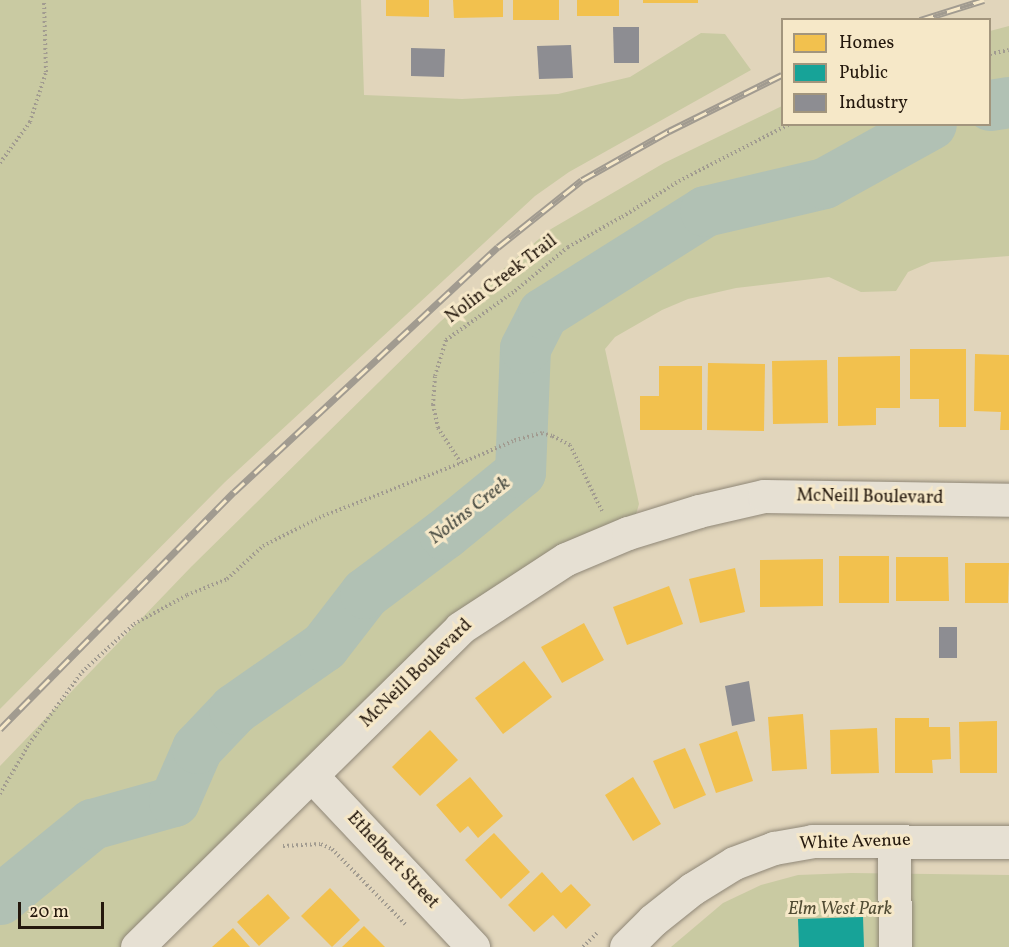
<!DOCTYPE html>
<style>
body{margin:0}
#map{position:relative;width:1009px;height:947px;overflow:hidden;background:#e1d5bb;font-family:Vollkorn,serif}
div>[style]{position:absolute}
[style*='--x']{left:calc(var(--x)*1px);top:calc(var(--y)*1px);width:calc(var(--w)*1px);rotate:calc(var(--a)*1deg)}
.green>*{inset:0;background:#c9caa2}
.homes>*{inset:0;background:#f2c14e}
.public>*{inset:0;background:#17a398}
.industry>*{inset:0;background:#8d8d92}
.river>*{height:51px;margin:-25.5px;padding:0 25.5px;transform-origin:25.5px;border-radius:25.5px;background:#b1c1b4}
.path>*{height:4px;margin-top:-2px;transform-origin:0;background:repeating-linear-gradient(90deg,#a19b90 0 1.5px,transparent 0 4.5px)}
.roads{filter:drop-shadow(0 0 2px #8f8777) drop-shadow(0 0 2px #8f8777)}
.minor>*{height:33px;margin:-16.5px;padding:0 16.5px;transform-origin:16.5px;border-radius:16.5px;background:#e6e0d3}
.rail>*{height:7px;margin-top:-3.5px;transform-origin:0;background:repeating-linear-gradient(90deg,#f6e8c8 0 14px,#a19b90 0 28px);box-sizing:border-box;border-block:2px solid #a19b90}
span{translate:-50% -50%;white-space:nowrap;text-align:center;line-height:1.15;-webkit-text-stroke:6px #f6e8c8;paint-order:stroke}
.street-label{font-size:18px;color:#24180d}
.park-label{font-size:18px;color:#504b33;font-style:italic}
.water-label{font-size:20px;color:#4e5046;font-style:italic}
.legend{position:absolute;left:781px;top:18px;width:210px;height:108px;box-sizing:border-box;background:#f6e8c8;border:2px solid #a2957d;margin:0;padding:8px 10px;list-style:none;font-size:18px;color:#24180d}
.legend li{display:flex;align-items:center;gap:12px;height:30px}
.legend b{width:30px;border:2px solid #a2957d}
.scale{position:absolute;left:18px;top:902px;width:86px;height:27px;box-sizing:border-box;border:3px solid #24180d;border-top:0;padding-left:8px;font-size:18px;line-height:21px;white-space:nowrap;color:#24180d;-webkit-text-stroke:4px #f6e8c8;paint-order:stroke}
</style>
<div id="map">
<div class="green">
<i style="clip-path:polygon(0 0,361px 0,364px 95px,462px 99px,558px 94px,630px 77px,701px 33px,725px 34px,751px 70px,569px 172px,535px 196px,225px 482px,0 709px)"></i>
<i style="clip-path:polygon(1009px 26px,1009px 256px,931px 262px,908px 272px,896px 291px,861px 292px,829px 277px,736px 288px,688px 299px,662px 310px,615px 337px,605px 349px,639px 504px,630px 535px,462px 630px,140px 947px,0 947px,0 766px,191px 567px,441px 321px,551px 229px,664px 163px,782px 106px,782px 124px,990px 124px,990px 31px)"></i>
<i style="clip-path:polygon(851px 873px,1009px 875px,1009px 947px,671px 947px,723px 903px,761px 885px,798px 875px)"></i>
</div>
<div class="homes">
<i style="clip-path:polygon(386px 0,429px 0,429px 17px,386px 16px)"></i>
<i style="clip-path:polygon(453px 0,503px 0,503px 17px,454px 18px)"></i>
<i style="clip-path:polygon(513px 0,559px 0,559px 20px,513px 20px)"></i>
<i style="clip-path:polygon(577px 0,619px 0,619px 16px,577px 16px)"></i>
<i style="clip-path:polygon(643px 0,698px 0,698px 3px,643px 3px)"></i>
<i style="clip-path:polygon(910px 349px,966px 349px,966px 427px,939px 427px,939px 399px,910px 399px)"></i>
<i style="clip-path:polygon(975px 354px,1009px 355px,1009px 430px,1000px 430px,1001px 412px,974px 411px)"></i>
<i style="clip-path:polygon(900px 356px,900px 408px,876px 408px,876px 425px,838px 426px,838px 357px)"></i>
<i style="clip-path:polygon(827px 360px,828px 423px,773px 424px,772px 361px)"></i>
<i style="clip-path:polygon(708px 363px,765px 364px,764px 431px,707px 430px)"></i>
<i style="clip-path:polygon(659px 366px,702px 366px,702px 430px,640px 430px,640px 396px,659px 396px)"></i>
<i style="clip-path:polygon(839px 556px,889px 556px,889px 603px,839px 603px)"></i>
<i style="clip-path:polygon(896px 557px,948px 557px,949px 601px,896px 601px)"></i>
<i style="clip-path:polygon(823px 559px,823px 606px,760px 607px,760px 560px)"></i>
<i style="clip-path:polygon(965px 563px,1009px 563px,1008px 603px,965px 603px)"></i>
<i style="clip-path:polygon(735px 568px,745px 612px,700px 623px,689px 579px)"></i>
<i style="clip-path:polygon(669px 586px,683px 624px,627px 645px,613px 607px)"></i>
<i style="clip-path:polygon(584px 623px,604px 660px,562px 683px,541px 647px)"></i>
<i style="clip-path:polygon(524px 661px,552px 697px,503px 734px,475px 698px)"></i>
<i style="clip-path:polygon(803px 714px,807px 769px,772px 771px,768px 717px)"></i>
<i style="clip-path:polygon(895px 718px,929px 718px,929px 727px,950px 727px,951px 759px,932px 760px,933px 773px,895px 773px)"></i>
<i style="clip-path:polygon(997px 721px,997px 773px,960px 773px,959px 722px)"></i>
<i style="clip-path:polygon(877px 728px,879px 773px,831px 774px,830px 730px)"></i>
<i style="clip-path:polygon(430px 730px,458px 760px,420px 796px,392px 767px)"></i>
<i style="clip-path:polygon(737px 731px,753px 781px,716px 793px,699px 744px)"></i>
<i style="clip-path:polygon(685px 748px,706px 795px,674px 809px,653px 761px)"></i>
<i style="clip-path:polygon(470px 777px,503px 816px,478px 838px,468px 826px,460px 833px,436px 805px)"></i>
<i style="clip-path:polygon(633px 777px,661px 824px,633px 841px,605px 795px)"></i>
<i style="clip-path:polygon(494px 833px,530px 872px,501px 899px,465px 860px)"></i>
<i style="clip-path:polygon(542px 872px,561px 893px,571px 884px,591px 905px,566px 929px,553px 915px,534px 932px,508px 905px)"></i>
<i style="clip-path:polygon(330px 888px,360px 920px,332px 947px,301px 916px)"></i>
<i style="clip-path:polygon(268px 894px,290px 918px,259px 946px,237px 922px)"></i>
<i style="clip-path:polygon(364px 926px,385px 947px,342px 947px)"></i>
<i style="clip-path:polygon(233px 928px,250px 947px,212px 947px)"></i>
</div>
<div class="public">
<i style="clip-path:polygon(863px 917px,864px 947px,799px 947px,798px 919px)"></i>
</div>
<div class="industry">
<i style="clip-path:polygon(613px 27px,639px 27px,639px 63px,614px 63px)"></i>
<i style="clip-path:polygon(571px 45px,573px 78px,539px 79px,537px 46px)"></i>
<i style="clip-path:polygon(411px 48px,445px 49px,444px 77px,411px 76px)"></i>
<i style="clip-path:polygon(939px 627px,957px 627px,957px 658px,939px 658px)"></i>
<i style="clip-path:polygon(749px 681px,755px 721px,732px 726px,725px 686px)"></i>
</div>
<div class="river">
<i style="--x:990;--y:105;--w:19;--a:-9"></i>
<i style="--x:0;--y:899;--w:119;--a:-39.2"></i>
<i style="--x:92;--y:824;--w:85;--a:-15.7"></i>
<i style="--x:174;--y:801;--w:58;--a:-66.5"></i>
<i style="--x:197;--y:748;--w:54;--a:-46.5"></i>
<i style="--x:234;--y:709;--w:110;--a:-35"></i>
<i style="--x:324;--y:646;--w:67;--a:-52.3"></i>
<i style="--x:365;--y:593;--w:99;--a:-36.8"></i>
<i style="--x:444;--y:534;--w:98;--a:-39.2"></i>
<i style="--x:520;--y:472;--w:124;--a:-87.7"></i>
<i style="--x:525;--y:348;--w:39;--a:-63"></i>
<i style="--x:543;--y:313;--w:191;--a:-32.2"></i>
<i style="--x:705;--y:211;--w:122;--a:-13.2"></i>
<i style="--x:824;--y:183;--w:122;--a:-28.9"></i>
</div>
<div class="path">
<i style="--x:990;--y:54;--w:19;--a:-12"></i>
<i style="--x:0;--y:163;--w:51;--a:-53.8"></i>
<i style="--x:30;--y:122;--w:52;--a:-72.3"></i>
<i style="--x:46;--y:72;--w:72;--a:-91.6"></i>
<i style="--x:602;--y:511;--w:73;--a:-115.9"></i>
<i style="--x:570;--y:445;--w:20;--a:-153"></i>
<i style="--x:552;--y:436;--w:10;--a:-163"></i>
<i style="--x:542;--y:433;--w:30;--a:165"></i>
<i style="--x:513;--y:441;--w:56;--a:157.1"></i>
<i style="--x:461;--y:463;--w:42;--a:-123.3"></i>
<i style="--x:438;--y:428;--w:24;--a:-102"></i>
<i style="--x:433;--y:405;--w:29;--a:-86"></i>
<i style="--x:435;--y:376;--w:38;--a:-73"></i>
<i style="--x:446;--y:340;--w:85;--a:-35.4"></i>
<i style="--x:515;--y:291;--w:69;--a:-39.7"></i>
<i style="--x:568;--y:247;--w:62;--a:-29.1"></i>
<i style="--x:622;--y:217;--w:67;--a:-32.3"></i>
<i style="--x:679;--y:181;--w:125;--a:-27.2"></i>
<i style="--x:0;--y:794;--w:58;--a:-59.9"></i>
<i style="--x:29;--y:744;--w:89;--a:-53.6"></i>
<i style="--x:82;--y:672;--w:71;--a:-42.7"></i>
<i style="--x:134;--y:624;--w:60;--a:-28.7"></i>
<i style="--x:187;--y:595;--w:43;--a:-21.8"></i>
<i style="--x:227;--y:579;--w:49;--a:-42.5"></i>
<i style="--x:263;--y:546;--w:67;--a:-26.6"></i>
<i style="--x:323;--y:516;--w:148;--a:-21"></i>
<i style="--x:283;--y:846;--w:38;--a:-3"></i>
<i style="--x:321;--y:844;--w:12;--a:24"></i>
<i style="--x:332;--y:849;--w:107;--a:45.8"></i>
<i style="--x:583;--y:947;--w:21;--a:-45"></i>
</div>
<div class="roads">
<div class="minor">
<i style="--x:312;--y:776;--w:235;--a:46.7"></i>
<i style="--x:894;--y:841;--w:106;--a:89.5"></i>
<i style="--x:137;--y:947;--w:454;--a:-44.6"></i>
<i style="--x:460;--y:628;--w:126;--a:-33.1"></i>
<i style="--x:566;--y:559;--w:67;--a:-22.8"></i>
<i style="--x:628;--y:533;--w:74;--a:-17.2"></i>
<i style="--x:699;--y:511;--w:67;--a:-13"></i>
<i style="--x:764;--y:496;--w:245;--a:0.9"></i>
<i style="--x:626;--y:947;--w:38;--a:-45"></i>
<i style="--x:653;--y:920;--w:50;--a:-38.5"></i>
<i style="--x:692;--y:889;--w:49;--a:-31.8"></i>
<i style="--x:734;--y:863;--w:43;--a:-20.6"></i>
<i style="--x:774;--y:848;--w:39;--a:-10"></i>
<i style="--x:812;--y:841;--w:197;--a:0.3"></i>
</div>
</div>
<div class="rail">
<i style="--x:920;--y:20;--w:67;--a:-17.4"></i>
<i style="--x:0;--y:729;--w:333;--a:-45.4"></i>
<i style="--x:234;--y:492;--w:360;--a:-42.9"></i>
<i style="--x:498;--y:247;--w:107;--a:-38.6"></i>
<i style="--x:582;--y:180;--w:100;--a:-29.4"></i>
<i style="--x:669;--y:131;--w:126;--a:-26.4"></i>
</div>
<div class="street-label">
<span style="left:502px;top:280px;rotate:-37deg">Nolin Creek Trail</span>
<span style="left:870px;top:498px;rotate:1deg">McNeill Boulevard</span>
<span style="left:417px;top:674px;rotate:-44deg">McNeill Boulevard</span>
<span style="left:855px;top:843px;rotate:-2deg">White Avenue</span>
<span style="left:392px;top:861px;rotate:47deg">Ethelbert Street</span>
</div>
<div class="park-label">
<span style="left:840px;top:910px">Elm West Park</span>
</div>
<div class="water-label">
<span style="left:470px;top:511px;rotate:-38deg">Nolins Creek</span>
</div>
<ul class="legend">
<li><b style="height:16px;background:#f2c14e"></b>Homes</li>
<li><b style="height:16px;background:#17a398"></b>Public</li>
<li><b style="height:16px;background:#8d8d92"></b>Industry</li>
</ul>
<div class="scale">20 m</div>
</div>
